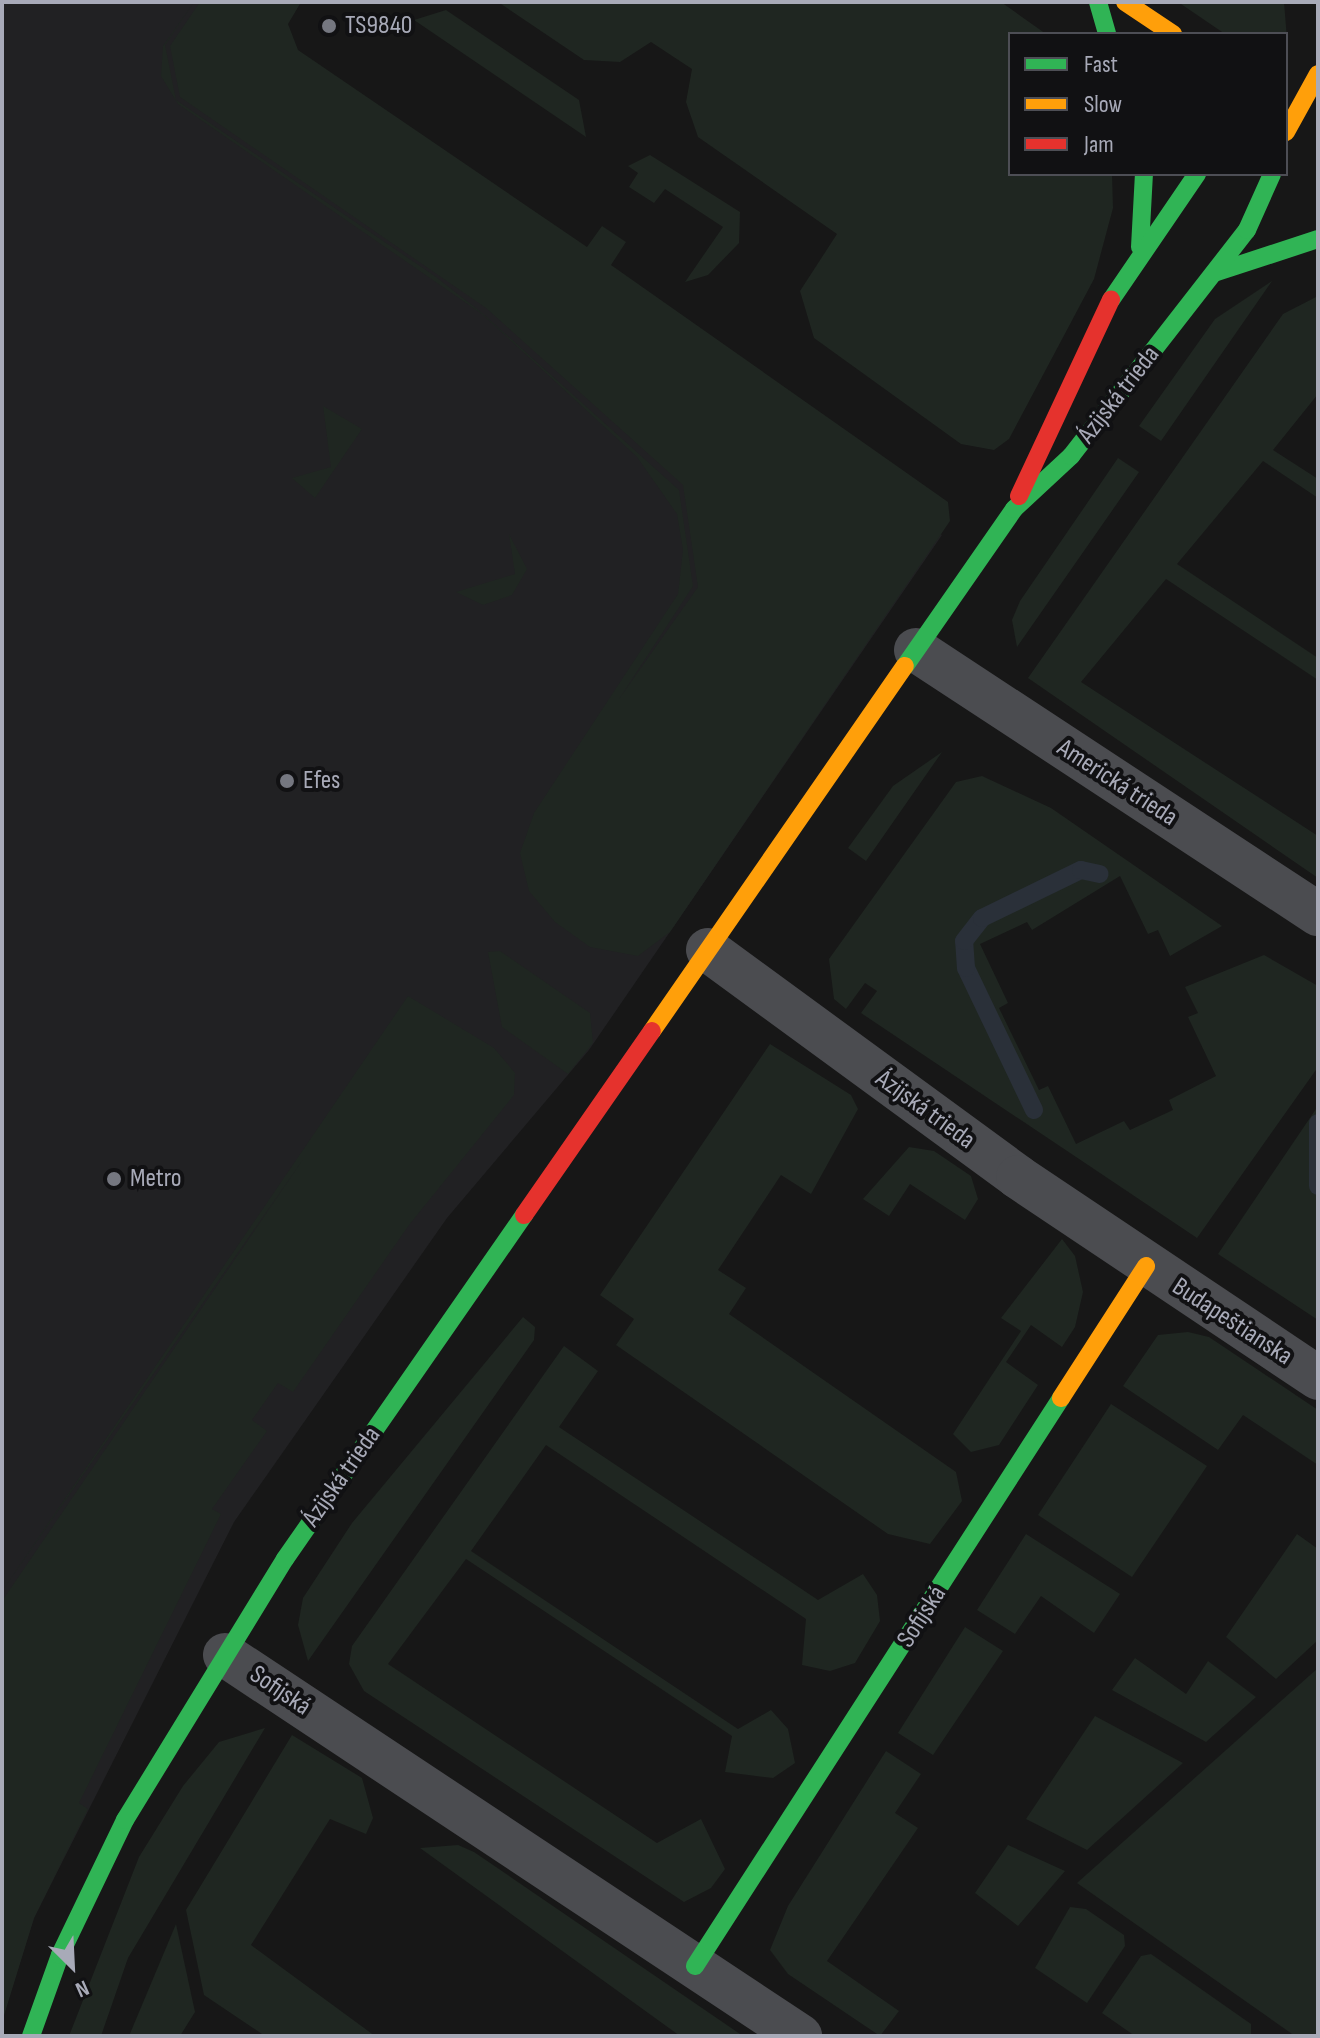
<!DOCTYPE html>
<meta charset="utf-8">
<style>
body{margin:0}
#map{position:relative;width:1320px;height:2038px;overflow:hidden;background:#171717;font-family:"Sofia Sans Condensed",sans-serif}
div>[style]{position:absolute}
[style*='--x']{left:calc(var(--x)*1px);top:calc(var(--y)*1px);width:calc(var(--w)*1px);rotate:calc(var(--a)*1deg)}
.built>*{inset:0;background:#212123}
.green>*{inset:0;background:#1f2621}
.stream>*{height:18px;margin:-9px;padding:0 9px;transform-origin:9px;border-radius:9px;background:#2a3039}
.street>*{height:44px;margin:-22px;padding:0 22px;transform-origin:22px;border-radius:22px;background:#4b4c50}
.fast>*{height:18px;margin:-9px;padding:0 9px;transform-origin:9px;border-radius:9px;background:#30b455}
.slow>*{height:18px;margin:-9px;padding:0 9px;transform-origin:9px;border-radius:9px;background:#ff9f0a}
.jam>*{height:18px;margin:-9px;padding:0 9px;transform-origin:9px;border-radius:9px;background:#e5322d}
.dots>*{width:22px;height:22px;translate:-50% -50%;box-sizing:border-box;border:4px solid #111113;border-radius:50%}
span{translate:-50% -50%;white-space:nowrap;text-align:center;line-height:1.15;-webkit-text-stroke:8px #111113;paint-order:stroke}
.poi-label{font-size:26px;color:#a8aab8}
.left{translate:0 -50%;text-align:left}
.street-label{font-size:26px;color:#a8aab8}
.frame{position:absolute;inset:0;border:4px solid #a8aab8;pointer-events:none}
.legend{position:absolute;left:1008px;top:32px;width:280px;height:144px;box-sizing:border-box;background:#111113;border:2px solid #4d4e55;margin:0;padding:10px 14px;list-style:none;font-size:24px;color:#a8aab8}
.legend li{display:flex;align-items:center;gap:16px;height:40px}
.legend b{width:40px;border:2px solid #4d4e55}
.north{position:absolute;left:32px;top:1926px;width:80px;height:80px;-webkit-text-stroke:6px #111113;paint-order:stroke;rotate:156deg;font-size:22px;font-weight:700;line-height:32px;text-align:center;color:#a8aab8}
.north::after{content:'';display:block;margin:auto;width:28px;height:36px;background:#a8aab8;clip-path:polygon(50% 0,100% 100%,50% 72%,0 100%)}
</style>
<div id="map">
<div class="built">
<i style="clip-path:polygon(2px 2px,301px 2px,260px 68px,942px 535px,589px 1050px,447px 1218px,234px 1522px,34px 1918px,2px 2020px)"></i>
</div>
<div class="green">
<i style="clip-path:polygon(194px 2px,165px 45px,176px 100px,436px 277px,482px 313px,679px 490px,693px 586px,619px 699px,698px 587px,683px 485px,486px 308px,180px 97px,170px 46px,200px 2px,301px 2px,288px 24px,298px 50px,587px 247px,602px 226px,626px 242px,611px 265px,948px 502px,950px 521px,670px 932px,638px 956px,590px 947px,555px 922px,529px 891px,520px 853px,534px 813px,678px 594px,683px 550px,677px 514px,637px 457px,482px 314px,178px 104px,161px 76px,163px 46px)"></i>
<i style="clip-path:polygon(498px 2px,1001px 2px,1046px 34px,1010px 34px,1010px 174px,1112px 174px,1113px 208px,1094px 279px,1009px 439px,994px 450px,961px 444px,814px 338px,800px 291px,837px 234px,698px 137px,686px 102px,692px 69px,651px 42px,620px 62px,584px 60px)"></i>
<i style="clip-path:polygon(1178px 2px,1284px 2px,1287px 39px,1225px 34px)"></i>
<i style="clip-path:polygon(446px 10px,579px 100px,586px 137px,414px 20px)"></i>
<i style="clip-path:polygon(650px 155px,740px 212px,739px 243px,708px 275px,685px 282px,723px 227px,665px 189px,654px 203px,629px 187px,638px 173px,628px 166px)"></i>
<i style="clip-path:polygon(1272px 281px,1161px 441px,1139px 426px,1215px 319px)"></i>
<i style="clip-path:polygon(1318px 296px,1318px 394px,1273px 450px,1318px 479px,1318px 498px,1263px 461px,1177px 564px,1318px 658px,1318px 680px,1166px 579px,1081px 682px,1318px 836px,1318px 878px,1028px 678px,1283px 314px)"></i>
<i style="clip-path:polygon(323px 406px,362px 429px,315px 498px,292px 478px,331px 467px)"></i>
<i style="clip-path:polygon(1118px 458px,1139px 472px,1017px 647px,1012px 620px,1020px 601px)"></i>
<i style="clip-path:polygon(509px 534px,527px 569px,512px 595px,483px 605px,456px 592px,515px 574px)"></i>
<i style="clip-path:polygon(942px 752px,866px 861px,848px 848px,893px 786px)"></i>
<i style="clip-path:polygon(982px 776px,1051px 808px,1222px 926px,1170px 956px,1158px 930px,1148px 934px,1120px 876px,1032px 930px,1027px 922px,980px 944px,1008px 1003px,999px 1008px,1039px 1090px,1048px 1086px,1076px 1144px,1124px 1121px,1130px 1130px,1173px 1110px,1169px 1100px,1216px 1076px,1188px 1017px,1198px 1013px,1185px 987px,1264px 955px,1318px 986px,1318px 1067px,1197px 1238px,861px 1013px,877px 991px,865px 983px,846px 1009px,834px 999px,829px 959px,956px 782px)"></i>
<i style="clip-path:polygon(500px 951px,590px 1013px,593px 1043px,568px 1074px,502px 1027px,488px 952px)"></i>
<i style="clip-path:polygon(408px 996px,494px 1048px,515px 1073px,514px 1095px,409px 1225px,293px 1392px,278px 1383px,252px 1420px,267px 1431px,212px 1509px,221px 1514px,79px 1803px,88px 1809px,34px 1918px,2px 2022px,2px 1601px,304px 1158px,2px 1591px)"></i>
<i style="clip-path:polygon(770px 1044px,851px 1095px,858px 1109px,811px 1194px,781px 1175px,718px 1270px,746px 1288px,729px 1314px,956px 1472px,962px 1501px,930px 1544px,888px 1534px,616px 1345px,634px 1319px,600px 1295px)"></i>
<i style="clip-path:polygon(1318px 1106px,1318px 1320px,1218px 1254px)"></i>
<i style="clip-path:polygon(909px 1147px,934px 1151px,971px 1176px,978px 1199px,965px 1220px,910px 1184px,889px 1216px,863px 1199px)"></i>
<i style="clip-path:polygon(1062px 1239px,1075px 1256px,1083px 1292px,1075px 1327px,1062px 1347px,1031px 1325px,1006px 1362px,1038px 1385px,999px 1445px,971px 1452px,953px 1434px,1021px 1331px,1001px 1318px)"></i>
<i style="clip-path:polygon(523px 1317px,535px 1327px,534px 1340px,308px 1661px,298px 1625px,303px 1598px,352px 1523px)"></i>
<i style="clip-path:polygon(1188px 1332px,1209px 1337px,1318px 1410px,1318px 1465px,1243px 1415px,1218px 1450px,1123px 1386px,1158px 1335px)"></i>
<i style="clip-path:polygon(564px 1346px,598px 1371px,559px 1427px,818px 1600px,863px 1574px,877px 1595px,880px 1621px,855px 1663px,830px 1671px,802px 1665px,806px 1619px,546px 1445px,471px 1551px,738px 1729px,771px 1710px,788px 1729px,795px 1763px,773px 1778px,725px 1772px,732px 1736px,466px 1559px,388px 1664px,657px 1843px,701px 1819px,725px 1869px,711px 1888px,684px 1902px,364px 1691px,349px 1664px,352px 1646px)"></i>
<i style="clip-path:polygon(1111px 1404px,1207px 1466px,1132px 1577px,1038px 1515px)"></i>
<i style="clip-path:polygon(1026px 1534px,1120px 1594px,1094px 1633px,1041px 1596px,1015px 1634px,977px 1610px)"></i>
<i style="clip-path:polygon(1297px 1534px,1318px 1549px,1318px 1640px,1276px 1679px,1226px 1637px)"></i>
<i style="clip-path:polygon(965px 1627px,1003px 1651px,933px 1755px,898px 1733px)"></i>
<i style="clip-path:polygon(1135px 1658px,1186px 1694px,1208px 1661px,1256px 1697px,1206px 1742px,1112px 1690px)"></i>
<i style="clip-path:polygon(1318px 1668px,1318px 2036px,1295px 2036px,1077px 1883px)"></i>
<i style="clip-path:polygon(1095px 1716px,1183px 1763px,1087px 1850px,1026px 1819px)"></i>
<i style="clip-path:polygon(265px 1728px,128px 1958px,101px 2036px,69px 2036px,139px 1857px,183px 1786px,219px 1742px)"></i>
<i style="clip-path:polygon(292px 1735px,362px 1778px,373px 1818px,366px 1834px,330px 1819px,251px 1945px,375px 2036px,265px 2036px,204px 1995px,186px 1910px)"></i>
<i style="clip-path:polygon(886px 1751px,921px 1774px,895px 1813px,918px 1828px,827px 1961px,899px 2011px,880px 2036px,788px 1974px,770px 1950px,788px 1906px)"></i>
<i style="clip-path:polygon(458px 1845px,474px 1852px,743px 2036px,680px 2036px,420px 1848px)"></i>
<i style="clip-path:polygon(1008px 1845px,1065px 1871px,1018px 1926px,975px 1893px)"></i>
<i style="clip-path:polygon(1070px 1907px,1086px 1909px,1124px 1935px,1125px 1946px,1087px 2003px,1035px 1968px)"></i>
<i style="clip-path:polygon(176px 1924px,195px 2012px,180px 2036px,129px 2036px)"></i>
<i style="clip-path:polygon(1151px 1954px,1251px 2024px,1251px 2036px,1135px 2036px,1102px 2013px,1141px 1956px)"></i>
</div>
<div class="stream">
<i style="--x:1034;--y:1110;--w:157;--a:-115.6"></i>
<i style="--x:966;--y:968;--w:27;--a:-94"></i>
<i style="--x:964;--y:941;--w:29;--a:-52"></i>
<i style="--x:982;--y:918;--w:110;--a:-25.9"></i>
<i style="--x:1081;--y:870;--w:19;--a:12"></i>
<i style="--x:1318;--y:1123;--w:63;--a:90"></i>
</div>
<div class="street">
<i style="--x:916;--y:650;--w:481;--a:33.3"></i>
<i style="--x:708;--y:950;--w:384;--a:36.2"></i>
<i style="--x:1018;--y:1177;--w:361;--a:33.8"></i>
<i style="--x:225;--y:1655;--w:690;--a:33.53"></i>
</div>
<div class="fast">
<i style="--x:1098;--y:2;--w:33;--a:74"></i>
<i style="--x:1140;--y:247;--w:73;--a:-86.9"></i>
<i style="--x:1214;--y:273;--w:109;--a:-18.1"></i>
<i style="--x:1111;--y:300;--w:153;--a:-55.7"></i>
<i style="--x:905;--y:666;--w:191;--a:-55.2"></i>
<i style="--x:1014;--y:509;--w:78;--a:-42.9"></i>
<i style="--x:1071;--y:456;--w:286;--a:-52.1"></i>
<i style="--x:1247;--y:230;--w:61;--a:-65.9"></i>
<i style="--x:695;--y:1966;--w:676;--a:-57.2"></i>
<i style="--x:31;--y:2036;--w:86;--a:-70.3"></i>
<i style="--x:60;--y:1955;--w:150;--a:-64.3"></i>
<i style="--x:125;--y:1820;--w:306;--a:-58.5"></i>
<i style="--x:285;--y:1559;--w:419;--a:-55.2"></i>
</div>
<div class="slow">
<i style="--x:1125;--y:2;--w:58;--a:33.7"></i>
<i style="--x:1286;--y:132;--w:66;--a:-61.1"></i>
<i style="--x:652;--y:1031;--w:444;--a:-55.3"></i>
<i style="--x:1061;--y:1398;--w:157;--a:-57.2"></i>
</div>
<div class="jam">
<i style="--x:1019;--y:496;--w:217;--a:-64.9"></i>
<i style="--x:524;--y:1215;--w:224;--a:-55.2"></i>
</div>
<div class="dots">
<i style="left:329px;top:26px;background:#757780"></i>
<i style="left:287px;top:781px;background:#757780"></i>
<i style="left:114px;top:1179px;background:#757780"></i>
</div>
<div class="poi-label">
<span class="left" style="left:345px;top:26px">TS9840</span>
<span class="left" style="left:303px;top:781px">Efes</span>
<span class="left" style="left:130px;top:1179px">Metro</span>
</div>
<div class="street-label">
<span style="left:1119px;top:395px;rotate:-52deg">Ázijská trieda</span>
<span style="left:1117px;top:783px;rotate:33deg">Americká trieda</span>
<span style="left:925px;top:1110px;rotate:36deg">Ázijská trieda</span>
<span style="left:1232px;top:1322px;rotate:33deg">Budapeštianska</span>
<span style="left:342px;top:1477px;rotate:-55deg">Ázijská trieda</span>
<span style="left:922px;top:1617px;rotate:-57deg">Sofijská</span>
<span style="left:280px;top:1691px;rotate:34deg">Sofijská</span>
</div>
<div class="frame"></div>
<ul class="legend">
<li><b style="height:10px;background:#30b455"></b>Fast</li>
<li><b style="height:10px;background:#ff9f0a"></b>Slow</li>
<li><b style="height:10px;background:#e5322d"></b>Jam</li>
</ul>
<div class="north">N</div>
</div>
